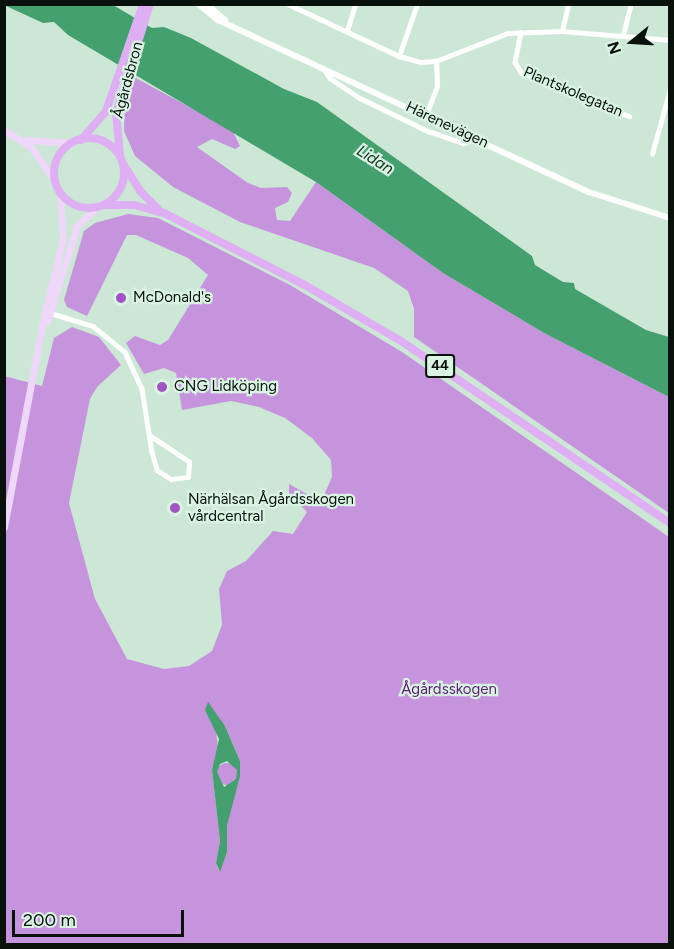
<!DOCTYPE html>
<meta charset="utf-8">
<style>
body{margin:0}
#map{position:relative;width:674px;height:949px;overflow:hidden;background:#cde7d6;font-family:Figtree,sans-serif}
div>[style]{position:absolute}
[style*='--x']{left:calc(var(--x)*1px);top:calc(var(--y)*1px);width:calc(var(--w)*1px);rotate:calc(var(--a)*1deg)}
.forest>*{inset:0;background:#c694dd}
.round{border-radius:50%}
.water>*{inset:0;background:#44a06e}
.minor>*{height:4.5px;margin:-2.25px;padding:0 2.25px;transform-origin:2.25px;border-radius:2.25px;background:#fff}
.tertiary>*{height:6px;margin:-3px;padding:0 3px;transform-origin:3px;border-radius:3px;background:#fff}
.secondary>*{height:7px;margin:-3.5px;padding:0 3.5px;transform-origin:3.5px;border-radius:3.5px;background:#efd7f9}
.primary>*{height:8px;margin:-4px;padding:0 4px;transform-origin:4px;border-radius:4px;background:#dfaff4}
.primary>.ring{margin:-4px;padding:0;box-sizing:content-box;background:none;border:8px solid #dfaff4;border-radius:50%}
.dots>*{width:16px;height:16px;translate:-50% -50%;box-sizing:border-box;border:3px solid #daf4e3;border-radius:50%}
span{translate:-50% -50%;white-space:nowrap;text-align:center;line-height:1.15;-webkit-text-stroke:4.5px #daf4e3;paint-order:stroke}
.shield-label span{padding:2px 4px;background:#daf4e3;border:2px solid;border-radius:4px;-webkit-text-stroke-width:0}
.shield-label{font-size:14px;color:#08110c;font-weight:700}
.street-label{font-size:15px;color:#08110c}
.poi-label{font-size:15px;color:#08110c}
.left{translate:0 -50%;text-align:left}
.park-label{font-size:15px;color:#5d1f75}
.water-label{font-size:16px;color:#0a321e;font-style:italic}
.frame{position:absolute;inset:0;border:6px solid #08110c;pointer-events:none}
.north{position:absolute;left:602px;top:12px;width:60px;height:60px;-webkit-text-stroke:4px #daf4e3;paint-order:stroke;rotate:252deg;font-size:16px;font-weight:700;line-height:24px;text-align:center;color:#08110c}
.north::after{content:'';display:block;margin:auto;width:21px;height:27px;background:#08110c;clip-path:polygon(50% 0,100% 100%,50% 72%,0 100%)}
.scale{position:absolute;left:12px;top:910px;width:172px;height:27px;box-sizing:border-box;border:3px solid #08110c;border-top:0;padding-left:8px;font-size:18px;line-height:21px;white-space:nowrap;color:#08110c;-webkit-text-stroke:4px #daf4e3;paint-order:stroke}
</style>
<div id="map">
<div class="forest">
<i style="clip-path:polygon(132px 76px,232px 130px,240px 146px,235px 149px,212px 139px,197px 147px,248px 183px,261px 188px,287px 187px,292px 193px,288px 202px,275px 208px,277px 220px,290px 221px,316px 182px,443px 273px,544px 333px,669px 397px,669px 513px,414px 337px,414px 309px,408px 291px,374px 268px,240px 222px,173px 187px,135px 156px,124px 131px,125px 103px)"></i>
<i style="clip-path:polygon(evenodd,128px 214px,158px 218px,290px 285px,402px 352px,669px 537px,669px 944px,5px 944px,4px 376px,42px 386px,54px 338px,72px 327px,99px 337px,121px 365px,97px 387px,90px 399px,69px 503px,95px 599px,127px 659px,164px 669px,189px 666px,212px 651px,222px 625px,219px 589px,227px 571px,246px 561px,273px 531px,293px 534px,307px 512px,289px 494px,289px 484px,321px 502px,332px 477px,331px 460px,312px 438px,285px 418px,259px 407px,231px 401px,182px 410px,176px 373px,164px 368px,144px 374px,126px 343px,135px 336px,160px 345px,168px 340px,208px 275px,188px 258px,136px 235px,127px 235px,87px 316px,67px 307px,64px 300px,84px 231px,95px 223px,128px 214px,225px 726px,240px 761px,227px 826px,227px 852px,219px 871px,216px 863px,220px 841px,212px 770px,218px 751px,216px 728px,225px 726px)"></i>
<i class="round" style="left:216px;top:763px;width:22px;height:22px"></i>
</div>
<div class="water">
<i style="clip-path:polygon(4px 5px,113px 5px,152px 28px,164px 27px,191px 38px,284px 89px,317px 102px,532px 256px,535px 265px,563px 282px,574px 283px,575px 289px,646px 330px,669px 337px,669px 397px,544px 333px,443px 273px,316px 182px,68px 35px,54px 22px,43px 23px)"></i>
<i style="clip-path:polygon(evenodd,208px 702px,225px 726px,240px 761px,240px 776px,227px 826px,227px 852px,220px 872px,216px 863px,220px 841px,212px 770px,219px 739px,205px 710px,208px 702px,227px 761px,237px 770px,236px 779px,224px 787px,217px 772px,220px 764px,227px 761px)"></i>
</div>
<div class="minor">
<i style="--x:288;--y:4;--w:123;--a:25.1"></i>
<i style="--x:399;--y:56;--w:23;--a:15"></i>
<i style="--x:421;--y:62;--w:15;--a:-4"></i>
<i style="--x:436;--y:61;--w:77;--a:-21.3"></i>
<i style="--x:508;--y:33;--w:54;--a:-2.1"></i>
<i style="--x:562;--y:31;--w:108;--a:4.8"></i>
<i style="--x:347;--y:31;--w:28;--a:-73"></i>
<i style="--x:562;--y:31;--w:28;--a:-77"></i>
<i style="--x:521;--y:32;--w:31;--a:101"></i>
<i style="--x:515;--y:62;--w:12;--a:59"></i>
<i style="--x:521;--y:72;--w:117;--a:22.2"></i>
<i style="--x:623;--y:35;--w:32;--a:-76"></i>
<i style="--x:399;--y:56;--w:55;--a:-70.9"></i>
<i style="--x:325;--y:70;--w:9;--a:58"></i>
<i style="--x:330;--y:78;--w:36;--a:34"></i>
<i style="--x:360;--y:98;--w:76;--a:25.9"></i>
<i style="--x:428;--y:131;--w:37;--a:19"></i>
<i style="--x:463;--y:143;--w:14;--a:-17"></i>
<i style="--x:426;--y:115;--w:31;--a:-69"></i>
<i style="--x:437;--y:86;--w:25;--a:-92"></i>
<i style="--x:652;--y:154;--w:67;--a:-74.5"></i>
<i style="--x:47;--y:312;--w:48;--a:16.9"></i>
<i style="--x:93;--y:326;--w:41;--a:39.1"></i>
<i style="--x:125;--y:352;--w:41;--a:65.3"></i>
<i style="--x:142;--y:389;--w:64;--a:81"></i>
<i style="--x:152;--y:452;--w:19;--a:74"></i>
<i style="--x:157;--y:470;--w:17;--a:33"></i>
<i style="--x:171;--y:479;--w:17;--a:-7"></i>
<i style="--x:188;--y:477;--w:15;--a:-86"></i>
<i style="--x:189;--y:462;--w:47;--a:-146.3"></i>
</div>
<div class="tertiary">
<i style="--x:198;--y:4;--w:26;--a:39"></i>
<i style="--x:218;--y:20;--w:409;--a:24.9"></i>
<i style="--x:589;--y:192;--w:85;--a:17.8"></i>
<i style="--x:206;--y:4;--w:25;--a:40"></i>
</div>
<div class="secondary">
<i style="--x:4;--y:130;--w:31;--a:32"></i>
<i style="--x:30;--y:146;--w:44;--a:54.2"></i>
<i style="--x:27;--y:140;--w:44;--a:3.9"></i>
<i style="--x:47;--y:322;--w:101;--a:-72.6"></i>
<i style="--x:77;--y:226;--w:28;--a:-44"></i>
<i style="--x:4;--y:527;--w:220;--a:-79.3"></i>
<i style="--x:45;--y:311;--w:74;--a:-76"></i>
<i style="--x:63;--y:239;--w:47;--a:-93.7"></i>
</div>
<div class="primary">
<i class="ring" style="left:54px;top:138px;width:62px;height:62px"></i>
<i style="--x:81;--y:140;--w:38;--a:-49"></i>
<i style="--x:106;--y:111;--w:113;--a:-70.9"></i>
<i style="--x:120;--y:156;--w:43;--a:-95.3"></i>
<i style="--x:116;--y:113;--w:114;--a:-72.7"></i>
<i style="--x:124;--y:165;--w:31;--a:58"></i>
<i style="--x:140;--y:191;--w:25;--a:45"></i>
<i style="--x:104;--y:205;--w:30;--a:0"></i>
<i style="--x:134;--y:205;--w:31;--a:15"></i>
<i style="--x:164;--y:213;--w:156;--a:27.1"></i>
<i style="--x:303;--y:284;--w:113;--a:30.2"></i>
<i style="--x:401;--y:341;--w:325;--a:34.1"></i>
</div>
<div class="dots">
<i style="left:121px;top:298px;background:#a353c4"></i>
<i style="left:162px;top:387px;background:#a353c4"></i>
<i style="left:175px;top:508px;background:#a353c4"></i>
</div>
<div class="shield-label">
<span style="left:440px;top:366px">44</span>
</div>
<div class="street-label">
<span style="left:128px;top:80px;rotate:-75deg">Ågårdsbron</span>
<span style="left:573px;top:92px;rotate:23deg">Plantskolegatan</span>
<span style="left:447px;top:125px;rotate:25deg">Härenevägen</span>
</div>
<div class="poi-label">
<span class="left" style="left:133px;top:298px">McDonald's</span>
<span class="left" style="left:174px;top:387px">CNG Lidköping</span>
<span class="left" style="left:188px;top:508px">Närhälsan Ågårdsskogen<br>vårdcentral</span>
</div>
<div class="park-label">
<span style="left:449px;top:690px">Ågårdsskogen</span>
</div>
<div class="water-label">
<span style="left:375px;top:160px;rotate:32deg">Lidan</span>
</div>
<div class="frame"></div>
<div class="north">N</div>
<div class="scale">200 m</div>
</div>
